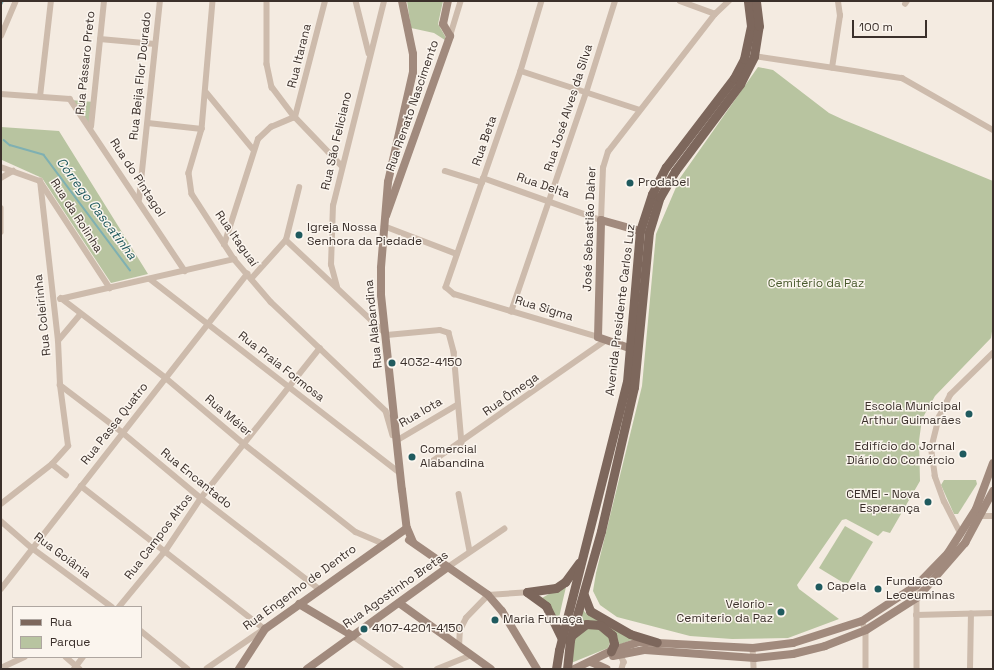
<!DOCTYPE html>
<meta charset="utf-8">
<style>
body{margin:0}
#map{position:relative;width:994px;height:670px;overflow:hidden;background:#f4ebe1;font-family:"Space Grotesk",sans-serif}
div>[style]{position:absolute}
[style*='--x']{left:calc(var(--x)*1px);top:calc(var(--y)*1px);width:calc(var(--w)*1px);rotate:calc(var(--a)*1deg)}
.green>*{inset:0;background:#b8c4a0}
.stream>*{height:1.5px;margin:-0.75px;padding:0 0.75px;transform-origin:0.75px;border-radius:0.75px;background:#7fb0b2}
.street>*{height:5.5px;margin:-2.75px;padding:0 2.75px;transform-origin:2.75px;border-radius:2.75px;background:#cdbbac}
.secondary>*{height:8px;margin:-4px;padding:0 4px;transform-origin:4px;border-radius:4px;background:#a18a7d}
.primary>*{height:9px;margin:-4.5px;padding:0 4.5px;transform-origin:4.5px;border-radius:4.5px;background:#7d675c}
.dots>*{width:11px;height:11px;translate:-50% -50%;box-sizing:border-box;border:2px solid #fbf5ee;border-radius:50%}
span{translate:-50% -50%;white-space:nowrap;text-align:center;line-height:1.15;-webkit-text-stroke:3px #fbf5ee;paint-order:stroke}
.street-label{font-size:12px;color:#3b302b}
.poi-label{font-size:12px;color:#3b302b}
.left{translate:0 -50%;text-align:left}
.right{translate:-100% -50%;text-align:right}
.park-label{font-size:12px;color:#4a5a2e}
.water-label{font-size:13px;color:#1f5a5e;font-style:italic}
.frame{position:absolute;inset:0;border:2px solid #3b302b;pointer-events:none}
.legend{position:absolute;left:12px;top:606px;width:130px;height:52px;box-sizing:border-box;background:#fbf5ee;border:1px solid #aea6a0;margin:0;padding:5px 7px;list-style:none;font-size:12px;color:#3b302b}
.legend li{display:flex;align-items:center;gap:8px;height:20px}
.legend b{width:20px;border:1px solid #aea6a0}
.scale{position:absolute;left:852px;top:20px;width:75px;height:18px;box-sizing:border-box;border:2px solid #3b302b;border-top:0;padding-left:5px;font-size:12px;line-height:14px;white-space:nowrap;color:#3b302b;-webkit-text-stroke:3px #fbf5ee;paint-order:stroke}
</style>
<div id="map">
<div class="green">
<i style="clip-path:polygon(407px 1px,443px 1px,438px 24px,445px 36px,445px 40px,434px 33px,411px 28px)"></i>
<i style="clip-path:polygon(758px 67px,773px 70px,829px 113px,844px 120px,993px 181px,993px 325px,991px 338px,935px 396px,922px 419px,919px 441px,920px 481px,890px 533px,883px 531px,878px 536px,846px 519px,842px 520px,797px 585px,799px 589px,839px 619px,788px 638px,732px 639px,690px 636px,617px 617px,600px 605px,593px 591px,596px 573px,642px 386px,656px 234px,680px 178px)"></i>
<i style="clip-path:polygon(70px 100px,94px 102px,90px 127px)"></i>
<i style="clip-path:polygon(1px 127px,59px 131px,148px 274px,111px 283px,42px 178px,2px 160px)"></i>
<i style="clip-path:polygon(944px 480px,976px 480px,977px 484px,958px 514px,954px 514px,941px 485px)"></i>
<i style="clip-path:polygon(845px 526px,873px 542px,847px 585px,819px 568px)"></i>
<i style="clip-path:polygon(563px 586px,566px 587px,562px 604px,559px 618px,556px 618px,542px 598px)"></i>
<i style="clip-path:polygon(582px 609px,587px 614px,634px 639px,616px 646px,614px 632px,578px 624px)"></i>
<i style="clip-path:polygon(595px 626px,611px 639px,608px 648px,571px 663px,574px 639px,578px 632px)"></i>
</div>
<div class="stream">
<i style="--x:1;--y:5;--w:4;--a:-63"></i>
<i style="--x:4;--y:140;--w:8;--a:40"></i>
<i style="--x:10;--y:145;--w:35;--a:16"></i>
<i style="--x:44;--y:155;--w:144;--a:53.2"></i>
</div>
<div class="street">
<i style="--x:213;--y:1;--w:128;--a:94.9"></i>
<i style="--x:202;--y:129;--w:46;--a:106.5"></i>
<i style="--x:189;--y:173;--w:21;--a:82"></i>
<i style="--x:192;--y:194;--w:77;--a:57.1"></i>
<i style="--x:234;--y:259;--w:57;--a:49.3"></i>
<i style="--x:271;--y:302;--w:158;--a:43.5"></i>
<i style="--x:386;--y:411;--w:25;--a:74"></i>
<i style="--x:267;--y:1;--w:63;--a:90"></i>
<i style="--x:267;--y:64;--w:24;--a:78"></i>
<i style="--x:272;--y:87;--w:38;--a:53"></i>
<i style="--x:295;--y:117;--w:68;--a:46.2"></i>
<i style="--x:356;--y:1;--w:54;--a:76"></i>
<i style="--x:542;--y:1;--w:73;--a:106.7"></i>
<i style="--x:521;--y:71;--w:229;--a:109.1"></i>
<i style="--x:446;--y:287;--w:11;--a:41"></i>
<i style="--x:454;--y:294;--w:150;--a:16.6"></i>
<i style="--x:680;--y:1;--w:37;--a:20"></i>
<i style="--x:905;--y:4;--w:4;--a:-56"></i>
<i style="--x:1;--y:36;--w:38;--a:-67"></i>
<i style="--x:450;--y:36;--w:37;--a:-73"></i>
<i style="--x:100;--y:39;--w:55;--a:5.2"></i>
<i style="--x:754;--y:56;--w:150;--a:8.5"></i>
<i style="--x:902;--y:78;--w:105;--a:29.7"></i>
<i style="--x:832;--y:68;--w:53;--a:-81.3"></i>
<i style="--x:840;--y:16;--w:15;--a:-98"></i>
<i style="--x:521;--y:71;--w:125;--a:18.1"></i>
<i style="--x:207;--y:93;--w:72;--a:50.6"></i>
<i style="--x:1;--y:94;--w:69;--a:4.1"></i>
<i style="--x:70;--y:99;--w:207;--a:56.2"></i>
<i style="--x:40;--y:97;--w:97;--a:-83.5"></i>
<i style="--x:148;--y:123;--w:54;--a:6.3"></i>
<i style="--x:91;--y:127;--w:127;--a:-84.1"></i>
<i style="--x:1;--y:167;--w:41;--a:19.7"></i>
<i style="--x:40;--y:181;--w:128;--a:56.8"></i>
<i style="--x:445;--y:171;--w:39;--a:17"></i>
<i style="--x:1;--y:178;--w:14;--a:-30"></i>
<i style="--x:483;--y:178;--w:125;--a:19.6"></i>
<i style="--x:601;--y:220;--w:52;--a:-87.8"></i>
<i style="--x:603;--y:168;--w:17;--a:-73"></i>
<i style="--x:608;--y:152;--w:175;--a:-52.2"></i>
<i style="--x:715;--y:14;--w:19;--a:-43"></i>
<i style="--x:139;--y:200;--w:200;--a:-84"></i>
<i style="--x:1;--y:208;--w:24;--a:90"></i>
<i style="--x:384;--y:226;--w:78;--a:21"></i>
<i style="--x:286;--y:240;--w:139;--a:43.2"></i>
<i style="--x:387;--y:335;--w:53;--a:-5.4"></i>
<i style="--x:440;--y:330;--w:9;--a:18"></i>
<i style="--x:449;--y:333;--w:20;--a:75"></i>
<i style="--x:454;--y:352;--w:91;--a:85"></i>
<i style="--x:224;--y:245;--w:111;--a:-72.2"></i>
<i style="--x:258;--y:139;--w:18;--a:-43"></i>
<i style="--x:271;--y:127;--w:26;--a:-23"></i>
<i style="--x:295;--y:117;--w:120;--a:-75.5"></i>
<i style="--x:150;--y:279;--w:316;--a:37.8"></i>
<i style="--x:251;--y:279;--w:52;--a:-48.1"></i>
<i style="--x:286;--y:240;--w:54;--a:-76"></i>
<i style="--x:337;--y:287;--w:23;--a:-105"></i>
<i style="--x:331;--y:265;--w:59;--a:-88.1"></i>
<i style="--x:333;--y:206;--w:211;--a:-76"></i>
<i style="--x:61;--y:298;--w:132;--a:37.3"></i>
<i style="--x:166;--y:378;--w:102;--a:40.2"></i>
<i style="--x:244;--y:444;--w:142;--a:38.2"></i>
<i style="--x:356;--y:532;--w:30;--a:23"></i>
<i style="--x:60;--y:299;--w:179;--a:-12.9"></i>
<i style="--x:511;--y:312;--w:231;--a:-71.1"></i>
<i style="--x:586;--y:93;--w:96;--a:-72.5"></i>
<i style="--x:58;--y:341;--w:35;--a:-50"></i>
<i style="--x:60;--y:385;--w:78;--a:37.2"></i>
<i style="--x:122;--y:432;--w:103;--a:39.9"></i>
<i style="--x:201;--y:498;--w:149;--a:37.6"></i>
<i style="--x:396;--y:441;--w:71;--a:-30.5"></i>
<i style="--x:52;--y:464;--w:18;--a:38"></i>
<i style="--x:427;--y:465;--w:218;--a:-34.9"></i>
<i style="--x:81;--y:486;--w:233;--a:37.9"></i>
<i style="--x:265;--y:629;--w:70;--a:145.4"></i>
<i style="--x:459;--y:494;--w:58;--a:79.1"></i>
<i style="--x:1;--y:504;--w:65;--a:-38.1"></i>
<i style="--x:52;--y:464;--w:24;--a:-48"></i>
<i style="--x:68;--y:446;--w:62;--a:-97.5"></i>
<i style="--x:60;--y:385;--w:44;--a:-92.6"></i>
<i style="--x:58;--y:341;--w:161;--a:-96.4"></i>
<i style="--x:982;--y:516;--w:11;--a:0"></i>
<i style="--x:1;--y:521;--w:41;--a:41.1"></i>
<i style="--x:32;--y:548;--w:99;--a:36.4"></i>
<i style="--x:961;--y:535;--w:37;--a:-117"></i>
<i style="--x:944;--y:502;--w:27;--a:-110"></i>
<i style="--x:935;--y:477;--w:28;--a:-98"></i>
<i style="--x:931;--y:449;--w:33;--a:-76"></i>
<i style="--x:939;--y:417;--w:25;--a:-63"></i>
<i style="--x:950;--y:395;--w:60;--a:-44.3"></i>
<i style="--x:448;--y:567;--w:68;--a:-34.2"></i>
<i style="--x:917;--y:585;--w:84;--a:90"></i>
<i style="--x:1;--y:589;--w:400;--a:-52"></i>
<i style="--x:119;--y:607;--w:74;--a:-50.5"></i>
<i style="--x:166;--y:550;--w:63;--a:-56.1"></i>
<i style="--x:201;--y:498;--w:191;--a:-51.6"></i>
<i style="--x:916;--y:615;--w:77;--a:-1.5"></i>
<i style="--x:862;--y:621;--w:10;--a:66"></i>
<i style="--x:866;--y:630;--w:39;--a:90"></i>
<i style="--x:141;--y:631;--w:60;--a:39"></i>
<i style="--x:353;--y:636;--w:58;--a:34.5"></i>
<i style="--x:459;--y:647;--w:17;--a:-87"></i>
<i style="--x:460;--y:630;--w:13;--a:-63"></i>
<i style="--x:466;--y:618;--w:32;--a:-46"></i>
<i style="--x:488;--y:595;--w:39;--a:-4"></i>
<i style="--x:753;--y:648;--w:21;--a:87"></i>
<i style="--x:620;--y:654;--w:9;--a:63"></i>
<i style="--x:624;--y:662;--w:7;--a:106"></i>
<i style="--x:66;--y:657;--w:18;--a:41"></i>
<i style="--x:1;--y:668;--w:26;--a:-25"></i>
<i style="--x:74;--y:669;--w:15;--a:-53"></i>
<i style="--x:437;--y:669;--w:37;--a:-22"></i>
<i style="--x:970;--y:669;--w:55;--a:-89"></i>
</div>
<div class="secondary">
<i style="--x:402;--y:1;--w:54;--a:78.3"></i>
<i style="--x:413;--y:54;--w:18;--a:90"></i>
<i style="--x:413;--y:72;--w:113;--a:102.8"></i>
<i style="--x:388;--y:182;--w:86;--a:94.7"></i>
<i style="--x:381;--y:268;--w:27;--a:90"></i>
<i style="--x:381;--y:295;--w:196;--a:83.9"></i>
<i style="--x:402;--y:490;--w:38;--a:83"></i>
<i style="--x:407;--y:528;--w:15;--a:67"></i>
<i style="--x:386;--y:216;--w:191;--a:-70.4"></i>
<i style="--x:450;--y:36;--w:14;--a:-120"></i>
<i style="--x:443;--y:24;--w:24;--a:-78"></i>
<i style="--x:635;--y:350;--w:39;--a:-161"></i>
<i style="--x:598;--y:337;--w:117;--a:-88.5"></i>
<i style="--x:601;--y:220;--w:41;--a:15.8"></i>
<i style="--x:409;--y:540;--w:96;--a:34.8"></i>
<i style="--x:488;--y:595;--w:21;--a:49"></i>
<i style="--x:502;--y:611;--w:68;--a:58.9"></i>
<i style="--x:399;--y:603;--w:113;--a:35.7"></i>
<i style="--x:299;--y:604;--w:63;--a:30.7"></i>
<i style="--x:613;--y:656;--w:33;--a:-11"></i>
<i style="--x:645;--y:650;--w:110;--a:4.2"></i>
<i style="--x:755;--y:658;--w:38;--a:-6"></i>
<i style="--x:793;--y:654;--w:33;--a:-14"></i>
<i style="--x:825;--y:646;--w:44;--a:-21.3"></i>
<i style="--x:866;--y:630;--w:62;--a:-32.4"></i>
<i style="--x:918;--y:597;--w:72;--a:-49"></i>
<i style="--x:965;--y:543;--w:59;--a:-61.7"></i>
<i style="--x:591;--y:662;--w:17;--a:24"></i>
<i style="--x:239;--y:669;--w:48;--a:-57"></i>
<i style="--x:265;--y:629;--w:174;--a:-35.4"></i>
<i style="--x:307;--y:669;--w:174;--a:-35.9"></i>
<i style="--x:574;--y:669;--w:41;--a:-25.9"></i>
<i style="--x:611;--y:651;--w:28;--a:-18"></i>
<i style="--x:638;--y:642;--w:115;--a:3"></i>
<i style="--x:753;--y:648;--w:40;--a:-7.1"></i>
<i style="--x:793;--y:643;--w:72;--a:-17.7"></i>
<i style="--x:862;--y:621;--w:66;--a:-33.2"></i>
<i style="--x:917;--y:585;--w:45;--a:-45.9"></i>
<i style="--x:948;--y:553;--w:52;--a:-57.5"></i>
<i style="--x:976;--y:509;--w:49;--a:-69.7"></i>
</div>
<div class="primary">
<i style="--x:527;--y:592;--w:29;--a:-8"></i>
<i style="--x:556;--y:588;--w:11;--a:-34"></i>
<i style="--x:565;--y:582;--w:24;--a:-54"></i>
<i style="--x:527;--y:592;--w:24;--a:36"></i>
<i style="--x:546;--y:606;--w:37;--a:64"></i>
<i style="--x:584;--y:595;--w:17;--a:69"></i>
<i style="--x:590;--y:611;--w:46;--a:29.9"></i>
<i style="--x:630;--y:634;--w:28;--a:17"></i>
<i style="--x:572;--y:635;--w:18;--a:-38"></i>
<i style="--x:586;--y:624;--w:14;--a:4"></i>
<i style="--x:600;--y:625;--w:16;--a:40"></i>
<i style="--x:612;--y:635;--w:9;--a:77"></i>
<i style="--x:614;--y:644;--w:8;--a:113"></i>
<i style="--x:556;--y:669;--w:19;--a:-81"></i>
<i style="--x:559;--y:650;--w:276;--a:-75.8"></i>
<i style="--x:627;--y:382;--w:152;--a:-85.1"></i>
<i style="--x:640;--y:231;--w:39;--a:-72"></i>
<i style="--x:652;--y:194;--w:30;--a:-63"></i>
<i style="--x:666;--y:167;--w:112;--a:-52.6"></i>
<i style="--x:734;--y:78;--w:21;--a:-62"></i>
<i style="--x:744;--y:59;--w:34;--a:-78"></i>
<i style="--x:751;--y:26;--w:25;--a:-97"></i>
<i style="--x:567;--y:669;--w:29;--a:-84"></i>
<i style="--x:570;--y:640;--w:113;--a:-74.1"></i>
<i style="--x:601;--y:531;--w:148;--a:-77.1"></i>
<i style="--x:634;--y:387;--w:156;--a:-84.5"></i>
<i style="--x:649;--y:232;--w:37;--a:-73"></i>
<i style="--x:660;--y:197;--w:30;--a:-60"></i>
<i style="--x:675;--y:171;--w:109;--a:-53.2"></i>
<i style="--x:740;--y:84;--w:31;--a:-63"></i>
<i style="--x:754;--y:56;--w:30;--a:-81"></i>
<i style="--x:759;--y:26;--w:25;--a:-97"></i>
</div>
<div class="dots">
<i style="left:630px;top:183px;background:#1f5a5e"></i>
<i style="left:299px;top:235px;background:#1f5a5e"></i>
<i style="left:392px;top:363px;background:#1f5a5e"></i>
<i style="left:969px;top:414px;background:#1f5a5e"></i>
<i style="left:963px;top:454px;background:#1f5a5e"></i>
<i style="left:412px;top:457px;background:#1f5a5e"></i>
<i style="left:928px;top:502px;background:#1f5a5e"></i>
<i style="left:819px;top:587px;background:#1f5a5e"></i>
<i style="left:878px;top:589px;background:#1f5a5e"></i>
<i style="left:781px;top:612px;background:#1f5a5e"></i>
<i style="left:495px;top:620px;background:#1f5a5e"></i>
<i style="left:364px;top:629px;background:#1f5a5e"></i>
</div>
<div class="street-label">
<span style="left:300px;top:56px;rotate:-76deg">Rua Itarana</span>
<span style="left:86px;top:63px;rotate:-84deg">Rua Pássaro Preto</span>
<span style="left:141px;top:76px;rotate:-84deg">Rua Beija Flor Dourado</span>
<span style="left:413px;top:106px;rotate:-71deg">Rua Renato Nascimento</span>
<span style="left:569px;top:108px;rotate:-72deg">Rua José Alves da Silva</span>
<span style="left:337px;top:141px;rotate:-77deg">Rua São Feliciano</span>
<span style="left:485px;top:141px;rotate:-71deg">Rua Beta</span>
<span style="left:137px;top:178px;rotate:57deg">Rua do Pintagol</span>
<span style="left:543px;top:186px;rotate:19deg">Rua Delta</span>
<span style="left:76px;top:216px;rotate:57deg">Rua da Rolinha</span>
<span style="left:590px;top:229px;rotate:-88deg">José Sebastião Daher</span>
<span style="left:236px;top:239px;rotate:55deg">Rua Itaguaí</span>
<span style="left:544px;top:309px;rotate:17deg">Rua Sigma</span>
<span style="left:621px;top:310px;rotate:-83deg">Avenida Presidente Carlos Luz</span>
<span style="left:43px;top:315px;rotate:-96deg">Rua Coleirinha</span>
<span style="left:374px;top:324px;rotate:-96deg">Rua Alabandina</span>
<span style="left:281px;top:367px;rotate:38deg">Rua Praia Formosa</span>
<span style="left:511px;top:395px;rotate:-35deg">Rua Ômega</span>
<span style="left:421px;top:413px;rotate:-30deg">Rua Iota</span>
<span style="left:228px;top:416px;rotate:40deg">Rua Méier</span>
<span style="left:115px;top:424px;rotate:-52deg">Rua Passa Quatro</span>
<span style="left:196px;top:479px;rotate:39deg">Rua Encantado</span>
<span style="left:159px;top:537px;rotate:-53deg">Rua Campos Altos</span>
<span style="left:62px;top:556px;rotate:37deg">Rua Goiânia</span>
<span style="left:300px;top:588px;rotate:-36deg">Rua Engenho de Dentro</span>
<span style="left:396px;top:590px;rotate:-35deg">Rua Agostinho Bretas</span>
</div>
<div class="poi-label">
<span class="left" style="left:638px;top:183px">Prodabel</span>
<span class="left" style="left:307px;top:235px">Igreja Nossa<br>Senhora da Piedade</span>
<span class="left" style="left:400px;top:363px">4032-4150</span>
<span class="right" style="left:961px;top:414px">Escola Municipal<br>Arthur Guimarães</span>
<span class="right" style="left:955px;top:454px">Edifício do Jornal<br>Diário do Comércio</span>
<span class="left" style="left:420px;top:457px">Comercial<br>Alabandina</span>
<span class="right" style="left:920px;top:502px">CEMEI - Nova<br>Esperança</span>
<span class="left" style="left:886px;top:589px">Fundacao<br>Leceuminas</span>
<span class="left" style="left:827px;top:587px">Capela</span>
<span class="right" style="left:773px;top:612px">Velorio -<br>Cemiterio da Paz</span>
<span class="left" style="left:503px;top:620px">Maria Fumaça</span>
<span class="left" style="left:372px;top:629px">4107-4201-4150</span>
</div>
<div class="park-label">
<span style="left:816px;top:284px">Cemitério da Paz</span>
</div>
<div class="water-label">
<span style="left:96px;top:209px;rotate:53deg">Córrego Cascatinha</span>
</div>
<div class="frame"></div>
<ul class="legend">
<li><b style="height:5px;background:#7d675c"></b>Rua</li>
<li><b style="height:11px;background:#b8c4a0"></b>Parque</li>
</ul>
<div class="scale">100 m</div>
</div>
